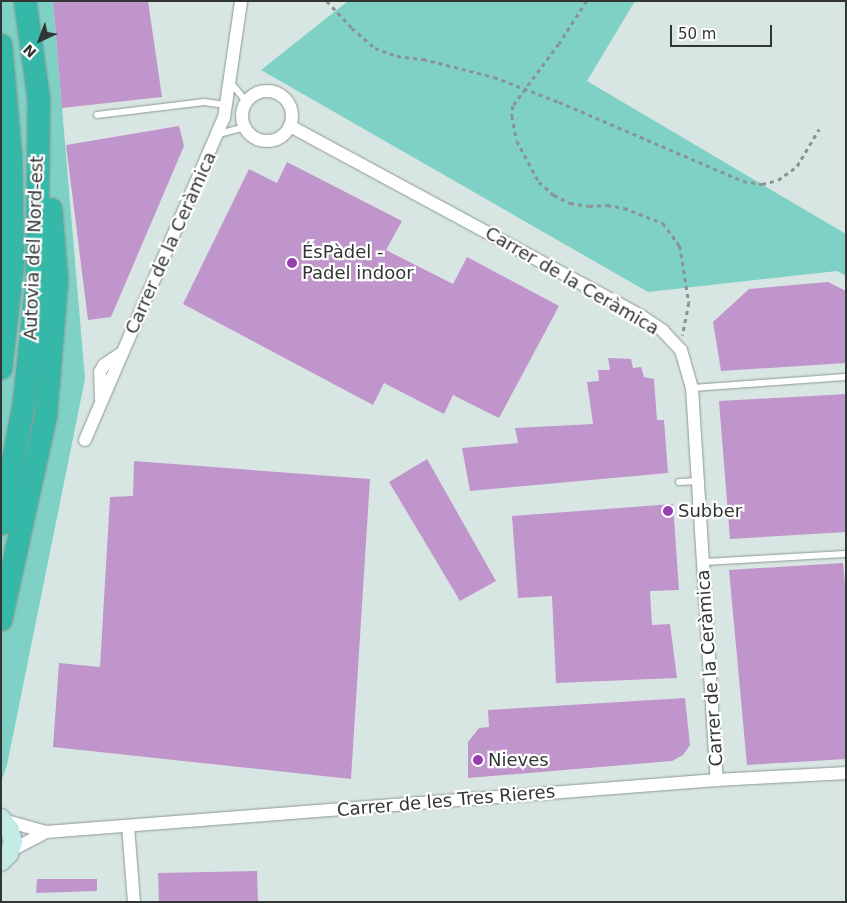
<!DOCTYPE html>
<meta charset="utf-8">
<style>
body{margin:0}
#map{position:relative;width:847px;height:903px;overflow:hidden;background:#d8e6e3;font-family:"DejaVu Sans",sans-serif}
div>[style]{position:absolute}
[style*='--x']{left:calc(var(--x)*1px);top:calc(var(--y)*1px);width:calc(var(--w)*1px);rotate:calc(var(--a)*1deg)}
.green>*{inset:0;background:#7ed1c4}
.building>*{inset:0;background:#c095cc}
.path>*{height:2.5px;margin-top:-1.25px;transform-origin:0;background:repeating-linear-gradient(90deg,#8a9391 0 4px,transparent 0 8px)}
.roads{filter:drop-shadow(0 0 1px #8b9895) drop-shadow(0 0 1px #8b9895)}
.lane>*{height:6px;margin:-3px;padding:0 3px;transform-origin:3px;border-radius:3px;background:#fff}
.street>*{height:12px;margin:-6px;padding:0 6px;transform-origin:6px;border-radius:6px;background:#fff}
.street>.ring{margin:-6px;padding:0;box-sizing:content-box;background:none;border:12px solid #fff;border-radius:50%}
.secondary>*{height:18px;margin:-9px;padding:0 9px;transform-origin:9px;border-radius:9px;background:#c3eae5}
.highway>*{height:22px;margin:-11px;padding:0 11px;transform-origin:11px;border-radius:11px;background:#36b8a8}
.dots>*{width:14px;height:14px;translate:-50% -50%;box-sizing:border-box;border:2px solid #fff;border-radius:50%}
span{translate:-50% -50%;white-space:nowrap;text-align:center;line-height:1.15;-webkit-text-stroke:4.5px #fff;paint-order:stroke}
.street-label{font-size:18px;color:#313635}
.poi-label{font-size:18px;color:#313635}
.left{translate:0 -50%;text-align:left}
.frame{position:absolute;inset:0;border:2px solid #313635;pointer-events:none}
.north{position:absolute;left:15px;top:15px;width:50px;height:50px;-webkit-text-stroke:4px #fff;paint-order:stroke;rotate:223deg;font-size:14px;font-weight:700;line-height:20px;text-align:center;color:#313635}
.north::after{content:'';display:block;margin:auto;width:18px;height:22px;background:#313635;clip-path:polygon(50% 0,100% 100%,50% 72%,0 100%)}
.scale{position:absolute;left:670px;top:25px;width:102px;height:22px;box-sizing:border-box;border:2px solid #313635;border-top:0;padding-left:6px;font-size:15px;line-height:18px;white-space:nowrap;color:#313635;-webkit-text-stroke:4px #fff;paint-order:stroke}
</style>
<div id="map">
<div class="green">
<i style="clip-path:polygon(1px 1px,53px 1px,85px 379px,7px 765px,1px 782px)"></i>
<i style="clip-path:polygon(348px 1px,635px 1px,587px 81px,846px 234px,846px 276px,837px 271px,648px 292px,261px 70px)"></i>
</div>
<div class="building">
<i style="clip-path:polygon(53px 1px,148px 1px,162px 97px,62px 108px)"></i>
<i style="clip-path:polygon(179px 126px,184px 146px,111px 317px,88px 320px,66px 145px)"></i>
<i style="clip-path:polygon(287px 162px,402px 221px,386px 250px,453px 284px,467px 257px,559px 306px,499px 418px,453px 395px,444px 414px,384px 383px,373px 405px,183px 304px,249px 169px,277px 183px)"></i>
<i style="clip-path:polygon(828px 282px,846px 291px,846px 363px,721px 371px,713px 322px,749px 289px)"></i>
<i style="clip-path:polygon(608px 358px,631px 359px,633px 368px,641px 367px,644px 377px,654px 379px,657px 420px,664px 420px,668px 473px,470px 491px,462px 448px,518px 443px,515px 428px,593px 424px,587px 382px,599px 381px,598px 370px,610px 370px)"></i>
<i style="clip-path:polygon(846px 394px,846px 532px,730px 539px,719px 401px)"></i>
<i style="clip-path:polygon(427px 459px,496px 581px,460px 601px,389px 482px)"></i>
<i style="clip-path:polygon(134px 461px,370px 479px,351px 779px,53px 747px,59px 663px,100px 667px,110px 497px,133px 496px)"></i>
<i style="clip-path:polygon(673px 504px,679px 590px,650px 591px,652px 625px,670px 624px,677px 678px,556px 683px,552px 596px,518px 598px,512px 516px)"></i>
<i style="clip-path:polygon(843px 563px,846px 594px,846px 759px,747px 765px,729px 570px)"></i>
<i style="clip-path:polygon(685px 698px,690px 745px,683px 755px,672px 761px,468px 778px,468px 742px,479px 728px,489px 727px,488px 710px)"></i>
<i style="clip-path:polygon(257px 871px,258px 902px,159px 902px,158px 873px)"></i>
<i style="clip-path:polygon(37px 879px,97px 879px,97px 891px,36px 893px)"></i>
</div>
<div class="path">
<i style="--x:327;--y:1;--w:37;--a:47"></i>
<i style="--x:352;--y:28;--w:30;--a:41"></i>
<i style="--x:375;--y:48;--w:23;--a:20"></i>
<i style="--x:397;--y:56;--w:26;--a:7"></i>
<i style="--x:423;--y:59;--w:73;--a:14.2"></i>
<i style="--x:494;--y:77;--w:70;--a:21"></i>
<i style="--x:559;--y:102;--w:200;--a:23.2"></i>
<i style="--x:743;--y:181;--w:19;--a:9"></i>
<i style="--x:762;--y:184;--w:16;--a:-14"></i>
<i style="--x:778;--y:180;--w:24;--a:-36"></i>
<i style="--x:797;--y:166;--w:43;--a:-59.3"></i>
<i style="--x:587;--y:1;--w:51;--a:123.1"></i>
<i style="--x:559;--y:44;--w:77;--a:126.6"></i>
<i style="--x:513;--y:106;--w:10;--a:96"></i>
<i style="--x:512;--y:116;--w:25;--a:79"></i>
<i style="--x:517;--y:141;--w:47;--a:61.8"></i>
<i style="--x:539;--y:182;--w:20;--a:41"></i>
<i style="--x:554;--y:195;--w:18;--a:27"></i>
<i style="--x:570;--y:203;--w:19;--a:9"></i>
<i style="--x:589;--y:206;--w:18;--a:-3"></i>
<i style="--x:607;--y:205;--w:17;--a:10"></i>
<i style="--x:624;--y:208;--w:42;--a:21"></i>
<i style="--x:663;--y:223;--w:29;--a:54"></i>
<i style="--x:680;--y:246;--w:58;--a:81"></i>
<i style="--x:689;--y:303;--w:33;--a:101"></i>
</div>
<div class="roads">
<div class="lane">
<i style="--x:230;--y:82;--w:26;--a:50"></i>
<i style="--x:97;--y:115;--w:108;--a:-6.9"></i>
<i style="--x:204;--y:102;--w:22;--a:8"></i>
<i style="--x:219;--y:134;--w:27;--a:-15"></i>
<i style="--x:692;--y:388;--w:154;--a:-4.1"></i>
<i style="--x:679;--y:482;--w:19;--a:-3"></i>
<i style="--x:703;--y:562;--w:143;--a:-3.2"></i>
</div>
<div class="street">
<i class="ring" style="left:242px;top:91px;width:38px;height:38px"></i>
<i style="--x:290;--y:126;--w:399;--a:28.4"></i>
<i style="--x:641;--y:316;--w:27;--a:34"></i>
<i style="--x:663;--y:331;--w:26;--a:47"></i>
<i style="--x:681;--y:350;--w:40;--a:74"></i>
<i style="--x:692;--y:388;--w:393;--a:86.4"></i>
<i style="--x:101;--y:399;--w:27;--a:-92"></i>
<i style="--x:100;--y:372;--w:8;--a:-60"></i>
<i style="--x:104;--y:365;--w:22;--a:-34"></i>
<i style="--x:85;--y:440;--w:351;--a:-66.7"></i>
<i style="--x:224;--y:118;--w:118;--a:-81.7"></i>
<i style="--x:3;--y:820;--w:45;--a:15.6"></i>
<i style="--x:46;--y:832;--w:673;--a:-4.43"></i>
<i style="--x:717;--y:780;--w:129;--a:-3.1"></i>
<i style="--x:128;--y:826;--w:76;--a:85.5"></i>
<i style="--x:10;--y:851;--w:41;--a:-27.8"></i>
</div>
<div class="secondary">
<i style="--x:1;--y:818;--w:15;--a:53"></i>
<i style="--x:10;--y:830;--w:12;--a:76"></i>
<i style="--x:13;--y:842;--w:13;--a:108"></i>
<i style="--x:9;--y:854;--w:11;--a:135"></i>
</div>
<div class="highway">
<i style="--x:1;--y:45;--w:113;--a:84.9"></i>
<i style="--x:11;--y:158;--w:105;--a:88.9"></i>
<i style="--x:13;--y:263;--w:106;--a:96.5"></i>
<i style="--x:1;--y:524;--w:123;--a:-79.2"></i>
<i style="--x:24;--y:403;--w:123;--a:-83.9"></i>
<i style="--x:37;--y:281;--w:181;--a:-89.4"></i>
<i style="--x:39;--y:100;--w:100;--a:-98"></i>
<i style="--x:1;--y:620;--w:210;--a:-77.6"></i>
<i style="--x:46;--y:415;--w:135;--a:-85.3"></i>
<i style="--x:57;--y:280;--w:71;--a:-94.8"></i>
</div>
</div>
<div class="dots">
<i style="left:292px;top:263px;background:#9740ad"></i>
<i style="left:668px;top:511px;background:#9740ad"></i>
<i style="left:478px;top:760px;background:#9740ad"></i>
</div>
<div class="street-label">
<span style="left:171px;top:243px;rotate:-66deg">Carrer de la Ceràmica</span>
<span style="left:34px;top:248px;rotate:-88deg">Autovia del Nord-est</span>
<span style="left:572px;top:281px;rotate:30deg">Carrer de la Ceràmica</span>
<span style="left:710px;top:668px;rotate:-94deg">Carrer de la Ceràmica</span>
<span style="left:446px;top:801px;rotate:-5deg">Carrer de les Tres Rieres</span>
</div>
<div class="poi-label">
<span class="left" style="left:302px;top:263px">ÉsPàdel -<br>Padel indoor</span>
<span class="left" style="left:678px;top:511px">Subber</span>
<span class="left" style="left:488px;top:760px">Nieves</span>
</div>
<div class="frame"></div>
<div class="north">N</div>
<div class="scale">50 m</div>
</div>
